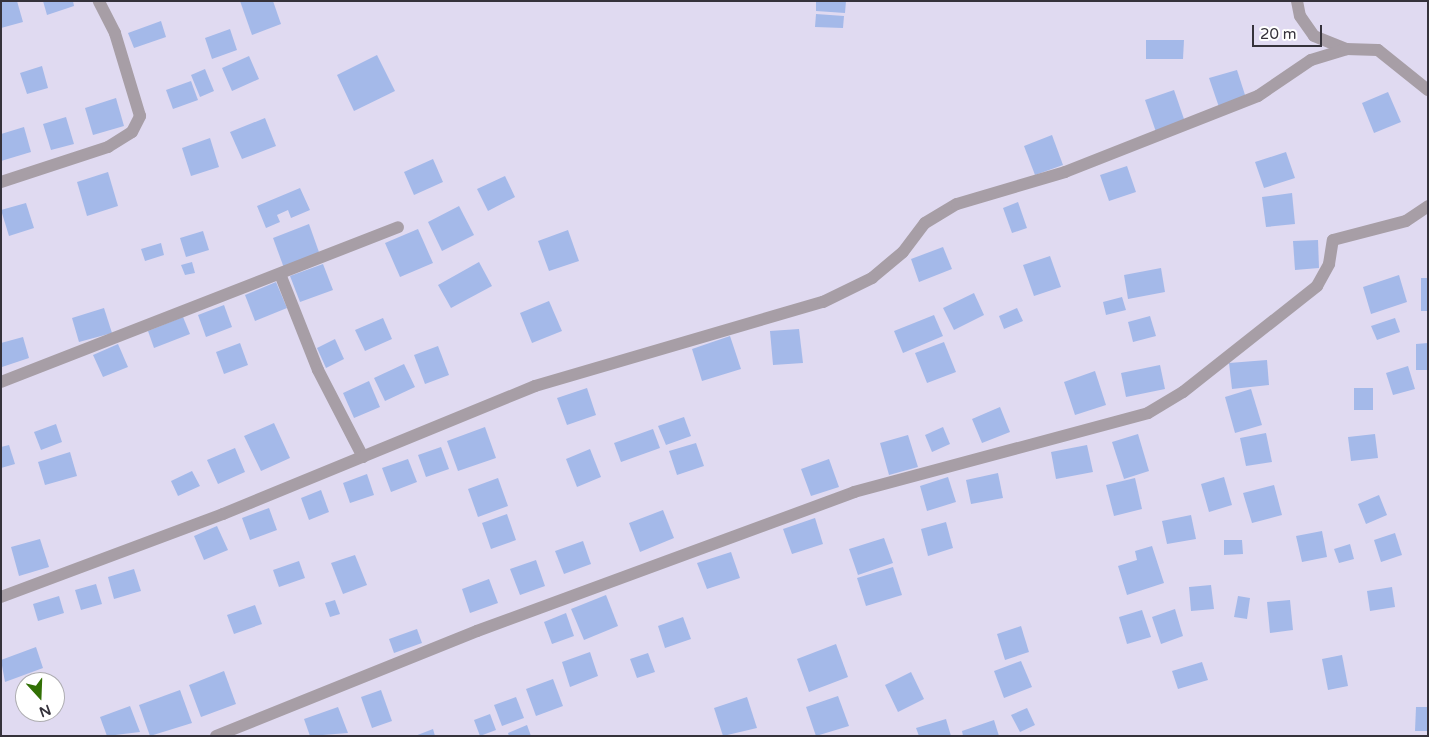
<!DOCTYPE html>
<style>
body{margin:0}
#map{position:relative;width:1429px;height:737px;overflow:hidden;background:#e0daf1;font-family:"Varela Round",sans-serif}
div>[style]{position:absolute}
[style*='--x']{left:calc(var(--x)*1px);top:calc(var(--y)*1px);width:calc(var(--w)*1px);rotate:calc(var(--a)*1deg)}
.building>*{inset:0;background:#a4b9e9}
.minor>*{height:12px;margin:-6px;padding:0 6px;transform-origin:6px;border-radius:6px;background:#a79ea6}
span{translate:-50% -50%;white-space:nowrap;text-align:center;line-height:1.15;-webkit-text-stroke:5px #fff;paint-order:stroke}
.frame{position:absolute;inset:0;border:2px solid #35323b;pointer-events:none}
.north{position:absolute;left:15px;top:672px;width:50px;height:50px;box-sizing:border-box;background:#fff;border:1px solid #aeadb1;border-radius:50%;rotate:160deg;font-size:14px;font-weight:700;line-height:20px;text-align:center;color:#35323b}
.north::after{content:'';display:block;margin:auto;width:18px;height:22px;background:#327005;clip-path:polygon(50% 0,100% 100%,50% 72%,0 100%)}
.scale{position:absolute;left:1252px;top:25px;width:70px;height:22px;box-sizing:border-box;border:2px solid #35323b;border-top:0;padding-left:6px;font-size:15px;line-height:18px;white-space:nowrap;color:#35323b;-webkit-text-stroke:4px #fff;paint-order:stroke}
</style>
<div id="map">
<div class="building">
<i style="clip-path:polygon(1px 1px,17px 1px,23px 22px,1px 28px)"></i>
<i style="clip-path:polygon(43px 1px,73px 1px,74px 6px,47px 15px)"></i>
<i style="clip-path:polygon(240px 1px,273px 1px,281px 24px,252px 35px)"></i>
<i style="clip-path:polygon(816px 1px,846px 1px,845px 13px,816px 11px)"></i>
<i style="clip-path:polygon(816px 14px,844px 16px,843px 28px,815px 27px)"></i>
<i style="clip-path:polygon(161px 21px,166px 37px,134px 48px,128px 33px)"></i>
<i style="clip-path:polygon(230px 29px,237px 50px,212px 59px,205px 38px)"></i>
<i style="clip-path:polygon(1146px 40px,1184px 40px,1183px 59px,1146px 59px)"></i>
<i style="clip-path:polygon(377px 55px,395px 91px,354px 111px,337px 75px)"></i>
<i style="clip-path:polygon(249px 56px,259px 79px,232px 91px,222px 68px)"></i>
<i style="clip-path:polygon(42px 66px,48px 88px,27px 94px,20px 73px)"></i>
<i style="clip-path:polygon(205px 69px,214px 91px,200px 97px,191px 75px)"></i>
<i style="clip-path:polygon(1237px 70px,1246px 98px,1219px 107px,1209px 78px)"></i>
<i style="clip-path:polygon(191px 81px,198px 100px,173px 109px,166px 90px)"></i>
<i style="clip-path:polygon(1174px 90px,1185px 122px,1156px 132px,1145px 100px)"></i>
<i style="clip-path:polygon(1388px 92px,1401px 122px,1374px 133px,1362px 103px)"></i>
<i style="clip-path:polygon(116px 98px,124px 126px,93px 135px,85px 108px)"></i>
<i style="clip-path:polygon(66px 117px,74px 144px,51px 150px,43px 124px)"></i>
<i style="clip-path:polygon(265px 118px,276px 146px,242px 159px,230px 132px)"></i>
<i style="clip-path:polygon(24px 127px,31px 152px,1px 161px,1px 134px)"></i>
<i style="clip-path:polygon(1052px 135px,1063px 165px,1035px 175px,1024px 146px)"></i>
<i style="clip-path:polygon(210px 138px,219px 167px,191px 176px,182px 148px)"></i>
<i style="clip-path:polygon(1286px 152px,1295px 178px,1264px 188px,1255px 162px)"></i>
<i style="clip-path:polygon(433px 159px,443px 182px,414px 195px,404px 172px)"></i>
<i style="clip-path:polygon(1127px 166px,1136px 192px,1109px 201px,1100px 175px)"></i>
<i style="clip-path:polygon(108px 172px,118px 206px,87px 216px,77px 182px)"></i>
<i style="clip-path:polygon(505px 176px,515px 197px,488px 211px,477px 189px)"></i>
<i style="clip-path:polygon(300px 188px,310px 210px,291px 218px,288px 210px,277px 215px,280px 222px,266px 228px,257px 206px)"></i>
<i style="clip-path:polygon(1292px 193px,1295px 224px,1266px 227px,1262px 197px)"></i>
<i style="clip-path:polygon(1018px 202px,1027px 228px,1012px 233px,1003px 208px)"></i>
<i style="clip-path:polygon(26px 203px,34px 228px,9px 236px,1px 210px)"></i>
<i style="clip-path:polygon(459px 206px,474px 235px,442px 251px,428px 222px)"></i>
<i style="clip-path:polygon(309px 224px,320px 255px,284px 268px,273px 238px)"></i>
<i style="clip-path:polygon(418px 229px,433px 263px,400px 277px,385px 243px)"></i>
<i style="clip-path:polygon(568px 230px,579px 261px,549px 271px,538px 241px)"></i>
<i style="clip-path:polygon(203px 231px,209px 250px,186px 257px,180px 238px)"></i>
<i style="clip-path:polygon(1318px 240px,1319px 268px,1295px 270px,1293px 241px)"></i>
<i style="clip-path:polygon(161px 243px,164px 255px,145px 261px,141px 249px)"></i>
<i style="clip-path:polygon(943px 247px,952px 269px,919px 282px,911px 259px)"></i>
<i style="clip-path:polygon(1050px 256px,1061px 287px,1034px 296px,1023px 265px)"></i>
<i style="clip-path:polygon(192px 262px,195px 273px,185px 275px,181px 265px)"></i>
<i style="clip-path:polygon(479px 262px,492px 286px,451px 308px,438px 285px)"></i>
<i style="clip-path:polygon(323px 264px,333px 290px,300px 302px,290px 276px)"></i>
<i style="clip-path:polygon(1161px 268px,1165px 292px,1128px 299px,1124px 275px)"></i>
<i style="clip-path:polygon(1399px 275px,1407px 302px,1371px 314px,1363px 287px)"></i>
<i style="clip-path:polygon(1421px 278px,1428px 278px,1428px 311px,1421px 311px)"></i>
<i style="clip-path:polygon(276px 282px,287px 308px,255px 321px,245px 295px)"></i>
<i style="clip-path:polygon(974px 293px,984px 315px,954px 330px,943px 308px)"></i>
<i style="clip-path:polygon(1122px 297px,1126px 310px,1106px 315px,1103px 302px)"></i>
<i style="clip-path:polygon(549px 301px,562px 331px,532px 343px,520px 313px)"></i>
<i style="clip-path:polygon(224px 305px,232px 327px,206px 337px,198px 315px)"></i>
<i style="clip-path:polygon(104px 308px,112px 333px,79px 342px,72px 318px)"></i>
<i style="clip-path:polygon(1017px 308px,1023px 321px,1004px 329px,999px 316px)"></i>
<i style="clip-path:polygon(934px 315px,943px 336px,903px 353px,894px 331px)"></i>
<i style="clip-path:polygon(1150px 316px,1156px 336px,1133px 342px,1128px 322px)"></i>
<i style="clip-path:polygon(183px 317px,190px 334px,154px 348px,148px 331px)"></i>
<i style="clip-path:polygon(383px 318px,392px 339px,365px 351px,355px 330px)"></i>
<i style="clip-path:polygon(1395px 318px,1400px 332px,1377px 340px,1371px 326px)"></i>
<i style="clip-path:polygon(799px 329px,803px 363px,773px 365px,770px 331px)"></i>
<i style="clip-path:polygon(730px 336px,741px 369px,702px 381px,692px 349px)"></i>
<i style="clip-path:polygon(23px 337px,29px 358px,2px 367px,1px 343px)"></i>
<i style="clip-path:polygon(335px 339px,344px 359px,326px 368px,317px 348px)"></i>
<i style="clip-path:polygon(944px 342px,956px 372px,927px 383px,915px 353px)"></i>
<i style="clip-path:polygon(240px 343px,248px 365px,224px 374px,216px 352px)"></i>
<i style="clip-path:polygon(1428px 343px,1428px 370px,1416px 370px,1416px 344px)"></i>
<i style="clip-path:polygon(118px 344px,128px 367px,103px 377px,93px 355px)"></i>
<i style="clip-path:polygon(438px 346px,449px 375px,425px 384px,414px 355px)"></i>
<i style="clip-path:polygon(1267px 360px,1269px 385px,1232px 389px,1229px 363px)"></i>
<i style="clip-path:polygon(404px 364px,415px 387px,385px 401px,374px 378px)"></i>
<i style="clip-path:polygon(1160px 365px,1165px 389px,1126px 397px,1121px 373px)"></i>
<i style="clip-path:polygon(1408px 366px,1415px 389px,1393px 395px,1386px 373px)"></i>
<i style="clip-path:polygon(1095px 371px,1106px 405px,1075px 415px,1064px 382px)"></i>
<i style="clip-path:polygon(369px 381px,380px 407px,354px 418px,343px 393px)"></i>
<i style="clip-path:polygon(587px 388px,596px 415px,567px 425px,557px 398px)"></i>
<i style="clip-path:polygon(1354px 388px,1373px 388px,1373px 410px,1354px 410px)"></i>
<i style="clip-path:polygon(1251px 389px,1262px 425px,1235px 433px,1225px 397px)"></i>
<i style="clip-path:polygon(1000px 407px,1010px 432px,982px 443px,972px 419px)"></i>
<i style="clip-path:polygon(684px 417px,691px 436px,666px 445px,658px 426px)"></i>
<i style="clip-path:polygon(274px 423px,290px 458px,261px 471px,244px 436px)"></i>
<i style="clip-path:polygon(56px 424px,62px 442px,41px 450px,34px 432px)"></i>
<i style="clip-path:polygon(485px 427px,496px 458px,458px 471px,447px 441px)"></i>
<i style="clip-path:polygon(943px 427px,950px 444px,932px 452px,925px 435px)"></i>
<i style="clip-path:polygon(653px 429px,660px 448px,621px 462px,614px 443px)"></i>
<i style="clip-path:polygon(1266px 433px,1272px 462px,1246px 466px,1240px 438px)"></i>
<i style="clip-path:polygon(1138px 434px,1149px 471px,1124px 479px,1112px 442px)"></i>
<i style="clip-path:polygon(1375px 434px,1378px 458px,1351px 461px,1348px 437px)"></i>
<i style="clip-path:polygon(908px 435px,918px 467px,889px 475px,880px 443px)"></i>
<i style="clip-path:polygon(696px 443px,704px 466px,677px 475px,669px 451px)"></i>
<i style="clip-path:polygon(9px 445px,15px 464px,1px 468px,1px 447px)"></i>
<i style="clip-path:polygon(1087px 445px,1093px 472px,1056px 479px,1051px 452px)"></i>
<i style="clip-path:polygon(441px 447px,449px 469px,426px 477px,418px 455px)"></i>
<i style="clip-path:polygon(235px 448px,245px 472px,218px 484px,207px 460px)"></i>
<i style="clip-path:polygon(590px 449px,601px 477px,577px 487px,566px 459px)"></i>
<i style="clip-path:polygon(70px 452px,77px 476px,45px 485px,38px 462px)"></i>
<i style="clip-path:polygon(408px 459px,417px 482px,391px 492px,382px 468px)"></i>
<i style="clip-path:polygon(829px 459px,839px 487px,811px 496px,801px 469px)"></i>
<i style="clip-path:polygon(192px 471px,200px 486px,178px 496px,171px 481px)"></i>
<i style="clip-path:polygon(998px 473px,1003px 498px,971px 504px,966px 480px)"></i>
<i style="clip-path:polygon(367px 474px,374px 495px,350px 503px,343px 483px)"></i>
<i style="clip-path:polygon(948px 477px,956px 502px,927px 511px,920px 486px)"></i>
<i style="clip-path:polygon(1224px 477px,1232px 505px,1209px 512px,1201px 484px)"></i>
<i style="clip-path:polygon(498px 478px,508px 506px,478px 517px,468px 489px)"></i>
<i style="clip-path:polygon(1135px 478px,1142px 509px,1114px 516px,1106px 485px)"></i>
<i style="clip-path:polygon(1274px 485px,1282px 515px,1252px 523px,1243px 493px)"></i>
<i style="clip-path:polygon(321px 490px,329px 512px,309px 520px,301px 498px)"></i>
<i style="clip-path:polygon(1379px 495px,1387px 515px,1366px 524px,1358px 504px)"></i>
<i style="clip-path:polygon(269px 508px,277px 530px,250px 540px,242px 518px)"></i>
<i style="clip-path:polygon(663px 510px,674px 538px,640px 552px,629px 523px)"></i>
<i style="clip-path:polygon(507px 514px,516px 540px,491px 549px,482px 523px)"></i>
<i style="clip-path:polygon(1191px 515px,1196px 539px,1167px 544px,1162px 521px)"></i>
<i style="clip-path:polygon(815px 518px,823px 544px,792px 554px,783px 529px)"></i>
<i style="clip-path:polygon(946px 522px,953px 548px,928px 556px,921px 529px)"></i>
<i style="clip-path:polygon(217px 526px,228px 550px,204px 560px,194px 536px)"></i>
<i style="clip-path:polygon(1322px 531px,1327px 557px,1302px 562px,1296px 536px)"></i>
<i style="clip-path:polygon(1395px 533px,1402px 555px,1381px 562px,1374px 540px)"></i>
<i style="clip-path:polygon(884px 538px,893px 563px,858px 575px,849px 549px)"></i>
<i style="clip-path:polygon(40px 539px,49px 567px,19px 576px,11px 547px)"></i>
<i style="clip-path:polygon(1224px 540px,1242px 540px,1243px 554px,1224px 555px)"></i>
<i style="clip-path:polygon(583px 541px,591px 564px,564px 574px,555px 551px)"></i>
<i style="clip-path:polygon(1350px 544px,1354px 559px,1339px 563px,1334px 549px)"></i>
<i style="clip-path:polygon(1152px 546px,1164px 583px,1127px 595px,1118px 566px,1137px 560px,1135px 551px)"></i>
<i style="clip-path:polygon(731px 552px,740px 578px,707px 589px,697px 563px)"></i>
<i style="clip-path:polygon(355px 555px,367px 585px,343px 594px,331px 563px)"></i>
<i style="clip-path:polygon(536px 560px,545px 586px,520px 595px,510px 569px)"></i>
<i style="clip-path:polygon(299px 561px,305px 578px,279px 587px,273px 570px)"></i>
<i style="clip-path:polygon(893px 567px,902px 595px,866px 606px,857px 578px)"></i>
<i style="clip-path:polygon(134px 569px,141px 591px,114px 599px,108px 577px)"></i>
<i style="clip-path:polygon(489px 579px,498px 603px,470px 613px,462px 589px)"></i>
<i style="clip-path:polygon(96px 584px,102px 604px,81px 610px,75px 590px)"></i>
<i style="clip-path:polygon(1211px 585px,1214px 609px,1191px 611px,1189px 587px)"></i>
<i style="clip-path:polygon(1392px 587px,1395px 607px,1370px 611px,1367px 591px)"></i>
<i style="clip-path:polygon(606px 595px,618px 626px,584px 640px,571px 609px)"></i>
<i style="clip-path:polygon(59px 596px,64px 613px,38px 621px,33px 604px)"></i>
<i style="clip-path:polygon(1238px 596px,1250px 598px,1247px 619px,1234px 617px)"></i>
<i style="clip-path:polygon(335px 600px,340px 614px,330px 617px,325px 603px)"></i>
<i style="clip-path:polygon(1290px 600px,1293px 630px,1270px 633px,1267px 602px)"></i>
<i style="clip-path:polygon(255px 605px,262px 624px,234px 634px,227px 615px)"></i>
<i style="clip-path:polygon(1175px 609px,1183px 636px,1161px 644px,1152px 617px)"></i>
<i style="clip-path:polygon(1142px 610px,1151px 637px,1127px 644px,1119px 617px)"></i>
<i style="clip-path:polygon(566px 613px,574px 636px,552px 644px,544px 622px)"></i>
<i style="clip-path:polygon(683px 617px,691px 639px,665px 648px,658px 626px)"></i>
<i style="clip-path:polygon(1021px 626px,1029px 652px,1005px 660px,997px 634px)"></i>
<i style="clip-path:polygon(417px 629px,422px 643px,394px 653px,389px 639px)"></i>
<i style="clip-path:polygon(836px 644px,848px 677px,809px 692px,797px 659px)"></i>
<i style="clip-path:polygon(36px 647px,43px 668px,5px 682px,1px 660px)"></i>
<i style="clip-path:polygon(590px 652px,598px 676px,570px 687px,562px 662px)"></i>
<i style="clip-path:polygon(648px 653px,655px 672px,637px 678px,630px 659px)"></i>
<i style="clip-path:polygon(1342px 655px,1348px 686px,1328px 690px,1322px 659px)"></i>
<i style="clip-path:polygon(1021px 661px,1032px 687px,1004px 698px,994px 671px)"></i>
<i style="clip-path:polygon(1202px 662px,1208px 680px,1178px 689px,1172px 671px)"></i>
<i style="clip-path:polygon(224px 671px,236px 704px,201px 717px,189px 685px)"></i>
<i style="clip-path:polygon(911px 672px,924px 699px,898px 712px,885px 685px)"></i>
<i style="clip-path:polygon(553px 679px,563px 706px,536px 716px,526px 689px)"></i>
<i style="clip-path:polygon(180px 690px,192px 723px,150px 736px,139px 705px)"></i>
<i style="clip-path:polygon(381px 690px,392px 721px,372px 728px,361px 697px)"></i>
<i style="clip-path:polygon(838px 696px,849px 726px,816px 736px,806px 707px)"></i>
<i style="clip-path:polygon(516px 697px,524px 718px,502px 726px,494px 705px)"></i>
<i style="clip-path:polygon(747px 697px,757px 728px,723px 736px,714px 708px)"></i>
<i style="clip-path:polygon(130px 706px,140px 732px,107px 736px,100px 717px)"></i>
<i style="clip-path:polygon(338px 707px,348px 733px,310px 736px,304px 719px)"></i>
<i style="clip-path:polygon(1416px 707px,1428px 707px,1428px 731px,1415px 731px)"></i>
<i style="clip-path:polygon(1027px 708px,1035px 725px,1020px 732px,1011px 715px)"></i>
<i style="clip-path:polygon(490px 714px,496px 730px,480px 736px,474px 720px)"></i>
<i style="clip-path:polygon(946px 719px,951px 736px,919px 736px,916px 728px)"></i>
<i style="clip-path:polygon(994px 720px,999px 736px,963px 736px,962px 731px)"></i>
<i style="clip-path:polygon(527px 725px,531px 736px,509px 736px,508px 733px)"></i>
<i style="clip-path:polygon(433px 729px,435px 736px,415px 736px)"></i>
</div>
<div class="minor">
<i style="--x:1297;--y:1;--w:15;--a:79"></i>
<i style="--x:1300;--y:16;--w:24;--a:55"></i>
<i style="--x:1314;--y:36;--w:35;--a:22"></i>
<i style="--x:1;--y:182;--w:113;--a:-18.1"></i>
<i style="--x:108;--y:147;--w:28;--a:-32"></i>
<i style="--x:132;--y:132;--w:18;--a:-63"></i>
<i style="--x:140;--y:116;--w:87;--a:-106.8"></i>
<i style="--x:115;--y:33;--w:36;--a:-117"></i>
<i style="--x:280;--y:274;--w:103;--a:68.4"></i>
<i style="--x:318;--y:370;--w:98;--a:62.7"></i>
<i style="--x:1;--y:382;--w:426;--a:-21.3"></i>
<i style="--x:1;--y:597;--w:237;--a:-20.5"></i>
<i style="--x:223;--y:514;--w:337;--a:-22.3"></i>
<i style="--x:535;--y:386;--w:300;--a:-16.3"></i>
<i style="--x:823;--y:302;--w:55;--a:-26.1"></i>
<i style="--x:872;--y:278;--w:40;--a:-40"></i>
<i style="--x:903;--y:252;--w:36;--a:-53"></i>
<i style="--x:925;--y:223;--w:37;--a:-31"></i>
<i style="--x:957;--y:204;--w:113;--a:-16.5"></i>
<i style="--x:1065;--y:172;--w:207;--a:-21.5"></i>
<i style="--x:1258;--y:96;--w:64;--a:-34.2"></i>
<i style="--x:1311;--y:60;--w:37;--a:-17"></i>
<i style="--x:1346;--y:49;--w:32;--a:2"></i>
<i style="--x:1378;--y:50;--w:64;--a:38.7"></i>
<i style="--x:216;--y:736;--w:281;--a:-21.9"></i>
<i style="--x:477;--y:631;--w:402;--a:-20.2"></i>
<i style="--x:854;--y:492;--w:304;--a:-15"></i>
<i style="--x:1148;--y:413;--w:41;--a:-31"></i>
<i style="--x:1183;--y:392;--w:171;--a:-38.3"></i>
<i style="--x:1317;--y:286;--w:25;--a:-61"></i>
<i style="--x:1329;--y:264;--w:24;--a:-81"></i>
<i style="--x:1333;--y:240;--w:75;--a:-14.6"></i>
<i style="--x:1406;--y:221;--w:27;--a:-34"></i>
</div>
<div class="frame"></div>
<div class="north">N</div>
<div class="scale">20 m</div>
</div>
